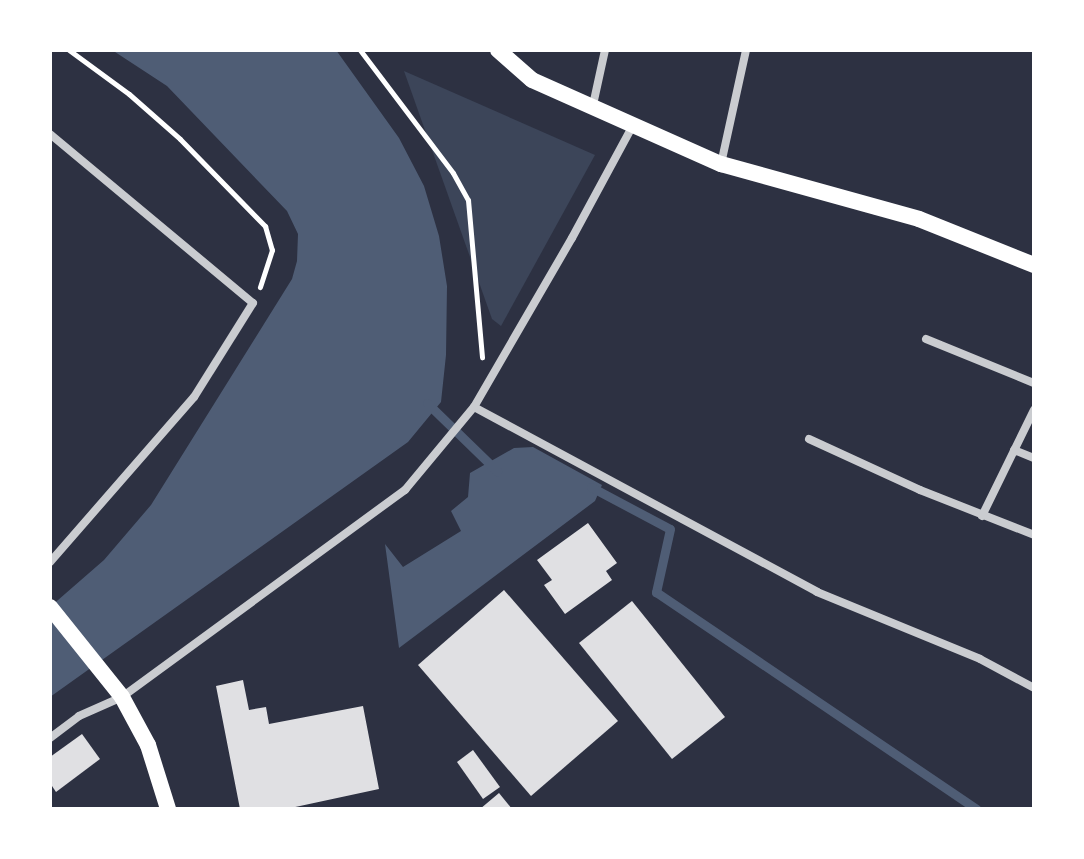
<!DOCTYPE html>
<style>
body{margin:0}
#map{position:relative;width:1084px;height:859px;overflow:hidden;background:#2d3142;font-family:"Libre Baskerville",serif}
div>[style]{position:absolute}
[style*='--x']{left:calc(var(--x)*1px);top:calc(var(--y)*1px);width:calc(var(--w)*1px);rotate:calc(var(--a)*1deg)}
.green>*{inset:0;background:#3c4559}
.water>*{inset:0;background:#4f5d75}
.stream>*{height:9px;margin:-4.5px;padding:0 4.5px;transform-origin:4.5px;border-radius:4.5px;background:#4f5d75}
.building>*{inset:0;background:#e0e0e3}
.path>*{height:5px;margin:-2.5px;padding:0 2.5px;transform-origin:2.5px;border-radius:2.5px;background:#fff}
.minor>*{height:8px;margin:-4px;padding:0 4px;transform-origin:4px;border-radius:4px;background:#caccd0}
.secondary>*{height:16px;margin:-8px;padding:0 8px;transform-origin:8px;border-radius:8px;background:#fff}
span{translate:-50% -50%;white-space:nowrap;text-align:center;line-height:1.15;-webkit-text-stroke:8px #fff;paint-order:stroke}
.frame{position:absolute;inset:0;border:52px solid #fff;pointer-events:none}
</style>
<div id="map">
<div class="green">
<i style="clip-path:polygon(404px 71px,595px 155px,501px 326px,492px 319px)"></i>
</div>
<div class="water">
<i style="clip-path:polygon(112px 50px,336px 50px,399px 138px,424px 186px,439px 236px,447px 286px,446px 355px,441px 402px,408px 442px,50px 697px,50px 607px,104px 560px,151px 505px,292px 279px,297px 261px,298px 234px,287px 211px,167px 86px)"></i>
<i style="clip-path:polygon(533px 447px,602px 485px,595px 501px,399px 648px,385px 544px,403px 567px,461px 531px,451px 511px,468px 497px,470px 473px,514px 448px)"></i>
</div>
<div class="stream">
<i style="--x:427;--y:403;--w:98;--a:44.2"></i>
<i style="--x:591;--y:487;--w:89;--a:28"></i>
<i style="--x:670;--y:529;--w:65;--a:102.5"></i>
<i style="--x:656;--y:592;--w:387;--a:34.1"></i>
</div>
<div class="building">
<i style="clip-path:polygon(588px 523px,617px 563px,606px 571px,612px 580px,565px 614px,544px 585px,552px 580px,537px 560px)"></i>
<i style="clip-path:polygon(504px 590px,618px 721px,531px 796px,418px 665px)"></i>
<i style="clip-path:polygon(632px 601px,725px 717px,672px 759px,579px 643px)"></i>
<i style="clip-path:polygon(243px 680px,249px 710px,266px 707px,269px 724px,363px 706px,379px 789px,286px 809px,240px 809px,216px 686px)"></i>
<i style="clip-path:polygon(82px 734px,100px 759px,56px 792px,50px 783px,50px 757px)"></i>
<i style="clip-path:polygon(473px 750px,500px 787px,483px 799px,457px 762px)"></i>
<i style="clip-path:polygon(499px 793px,512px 809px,480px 809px)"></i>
</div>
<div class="path">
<i style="--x:69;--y:50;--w:74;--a:36.3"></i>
<i style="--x:129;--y:94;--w:68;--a:41.4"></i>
<i style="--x:180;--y:139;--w:122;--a:45.7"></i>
<i style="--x:265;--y:226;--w:25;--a:74"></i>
<i style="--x:272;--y:250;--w:39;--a:108"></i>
<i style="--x:360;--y:50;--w:154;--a:52.9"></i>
<i style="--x:453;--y:173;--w:31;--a:61"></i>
<i style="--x:468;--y:200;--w:158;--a:84.9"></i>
</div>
<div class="minor">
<i style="--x:593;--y:105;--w:56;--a:-77.7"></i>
<i style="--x:50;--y:134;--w:264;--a:39.8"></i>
<i style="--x:253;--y:303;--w:111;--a:122.1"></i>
<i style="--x:194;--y:397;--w:219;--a:131.1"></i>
<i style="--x:721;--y:164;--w:117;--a:-77.6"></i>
<i style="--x:926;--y:339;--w:117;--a:22.2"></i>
<i style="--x:474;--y:407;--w:390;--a:28.3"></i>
<i style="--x:817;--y:592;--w:176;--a:22.3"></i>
<i style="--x:980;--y:659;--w:61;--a:28.2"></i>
<i style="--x:809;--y:439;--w:122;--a:24.7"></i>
<i style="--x:920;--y:490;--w:123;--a:21.5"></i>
<i style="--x:1014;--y:450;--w:22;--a:22"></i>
<i style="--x:982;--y:516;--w:118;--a:-63.9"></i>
<i style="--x:50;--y:738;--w:36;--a:-37"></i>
<i style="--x:79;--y:716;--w:47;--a:-23.8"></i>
<i style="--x:122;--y:697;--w:351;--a:-36.2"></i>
<i style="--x:405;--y:490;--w:108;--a:-50.3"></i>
<i style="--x:474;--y:407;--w:195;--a:-59.9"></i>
<i style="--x:572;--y:238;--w:128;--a:-61.6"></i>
</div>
<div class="secondary">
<i style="--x:498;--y:50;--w:45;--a:41.4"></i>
<i style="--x:532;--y:80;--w:207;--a:24"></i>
<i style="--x:721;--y:164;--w:205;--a:15.5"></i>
<i style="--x:919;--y:219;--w:124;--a:21.8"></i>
<i style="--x:50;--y:607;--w:115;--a:51.3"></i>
<i style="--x:122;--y:697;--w:55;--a:61.6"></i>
<i style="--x:148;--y:745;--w:67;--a:72.6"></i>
</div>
<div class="frame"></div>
</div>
